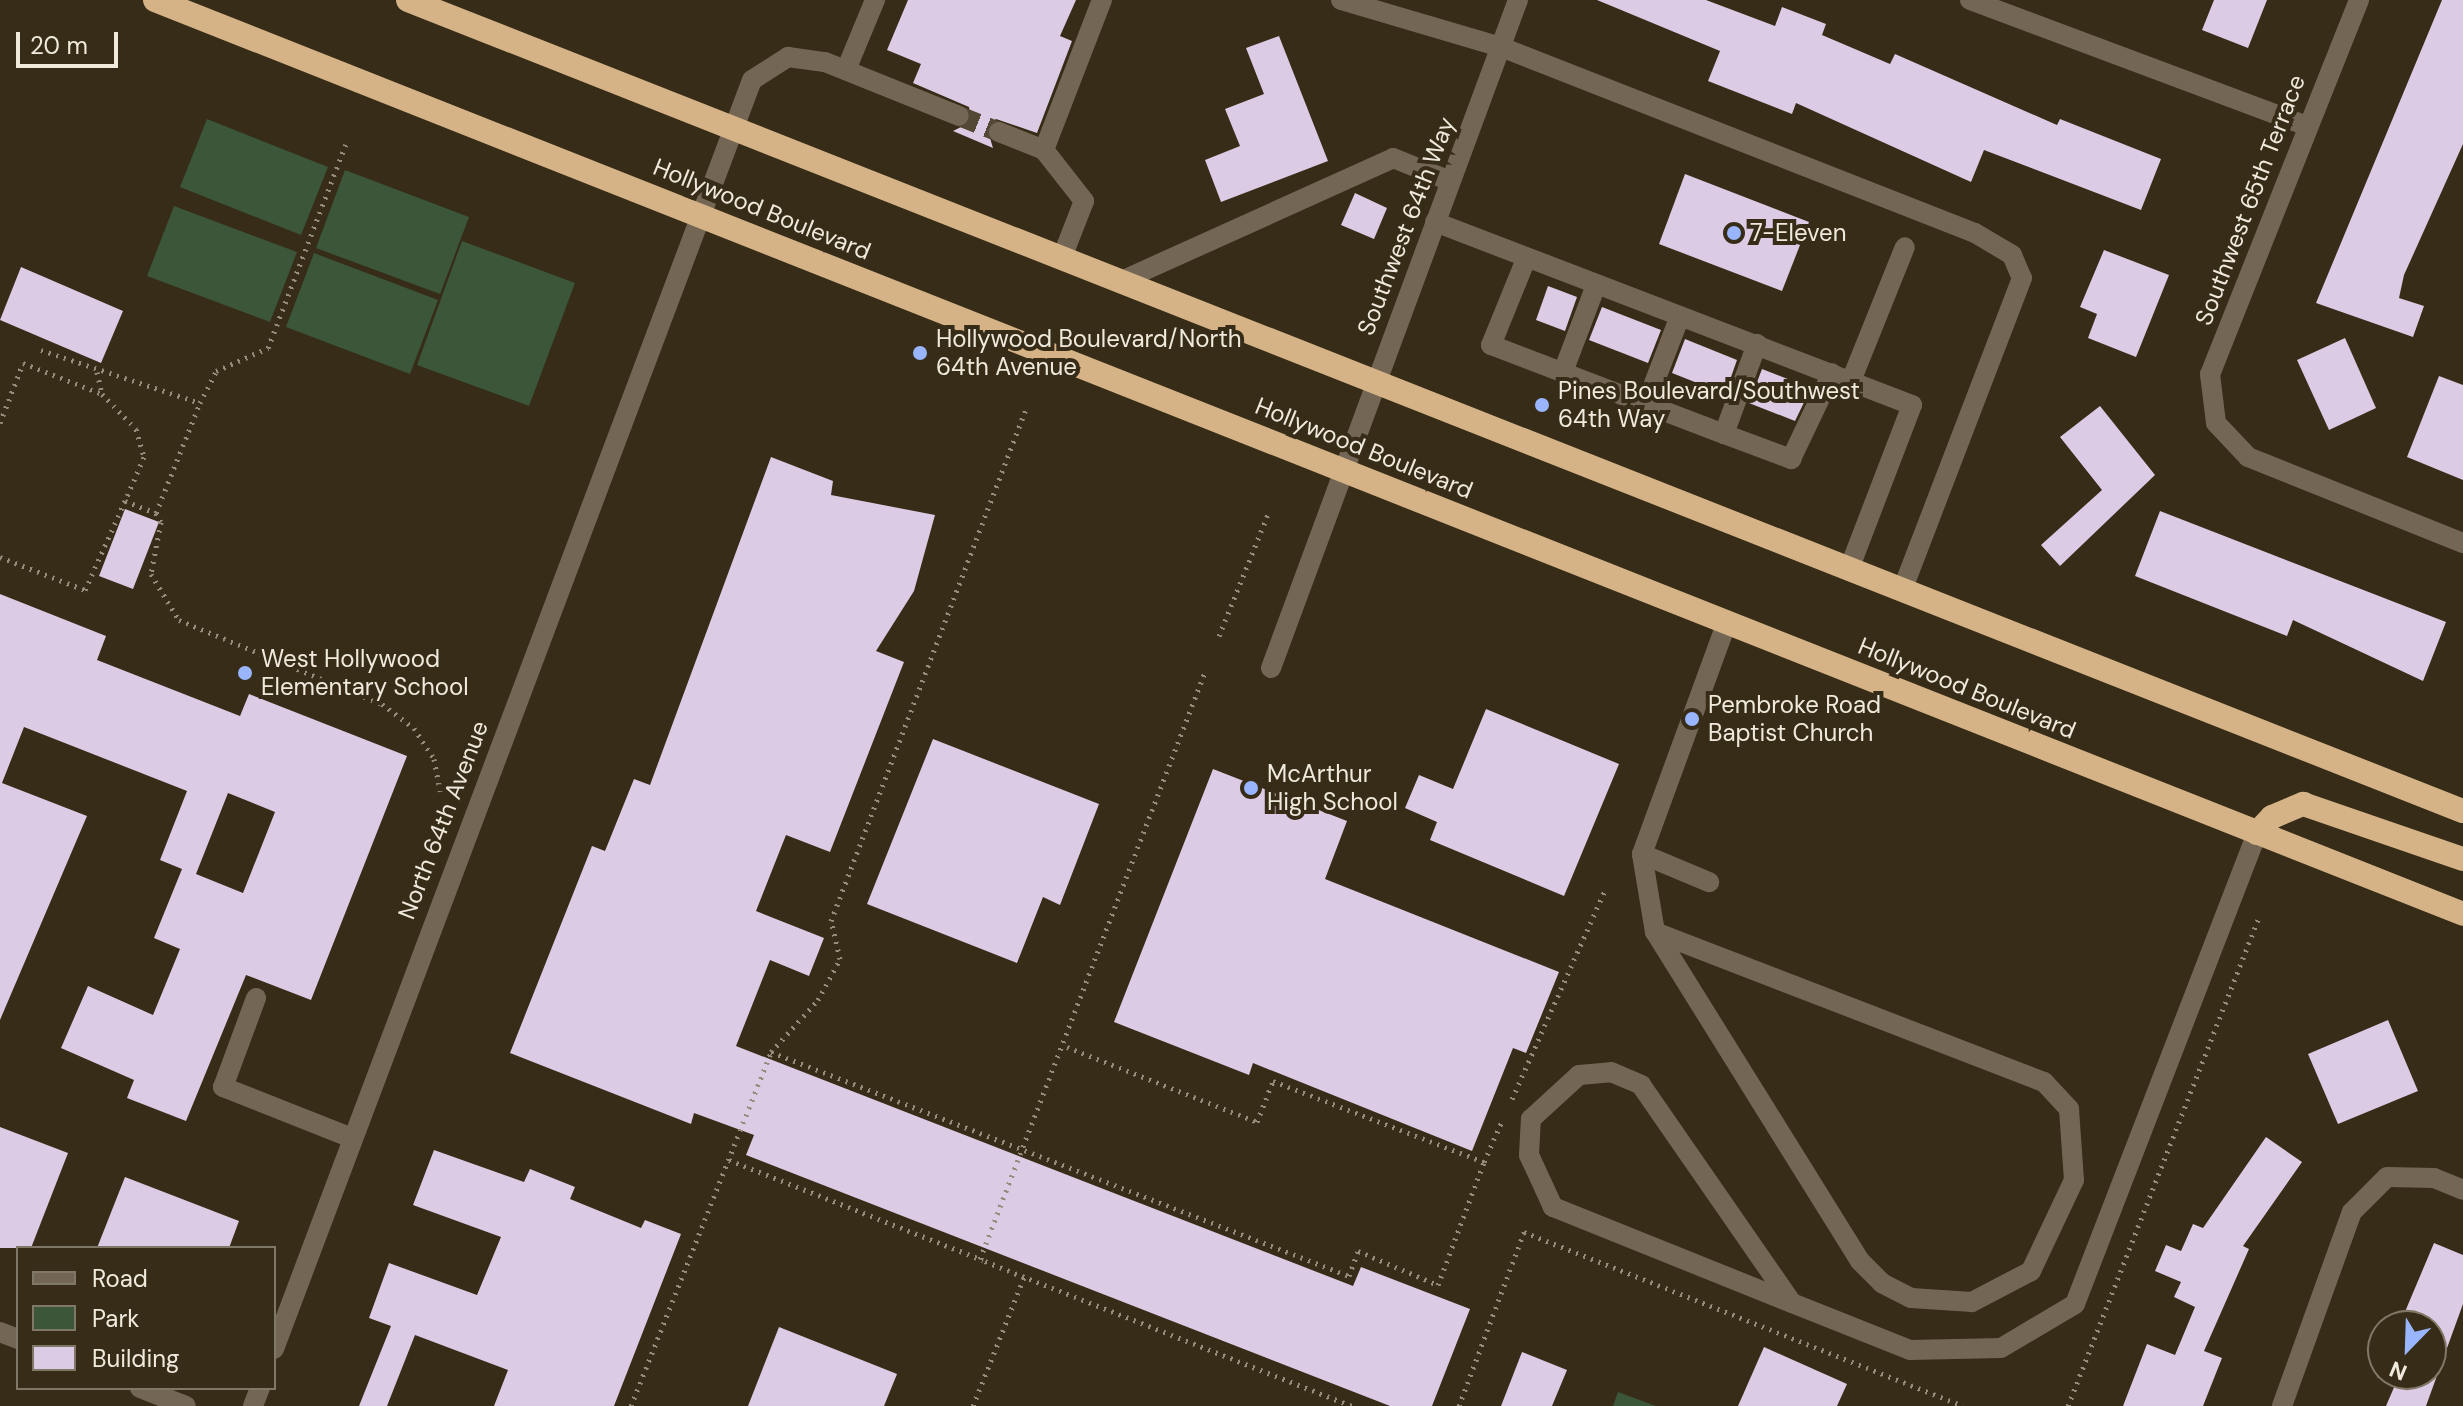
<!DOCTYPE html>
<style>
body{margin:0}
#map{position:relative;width:2463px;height:1406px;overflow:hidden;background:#362c17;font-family:"DM Sans",sans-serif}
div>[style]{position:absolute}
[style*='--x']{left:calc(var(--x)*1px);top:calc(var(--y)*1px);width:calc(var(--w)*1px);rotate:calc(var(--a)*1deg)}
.green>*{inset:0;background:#3b5639}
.building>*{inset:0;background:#dccbe4}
.minor-tunnel>*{height:20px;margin-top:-10px;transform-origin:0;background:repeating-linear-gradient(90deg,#524835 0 20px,transparent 0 30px)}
.path>*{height:5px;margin-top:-2.5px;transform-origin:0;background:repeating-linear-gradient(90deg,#958d7c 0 2px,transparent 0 8px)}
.minor>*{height:20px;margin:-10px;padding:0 10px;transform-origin:10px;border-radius:10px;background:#746654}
.highway>*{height:24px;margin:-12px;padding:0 12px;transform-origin:12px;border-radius:12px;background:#d5b387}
.dots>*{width:22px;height:22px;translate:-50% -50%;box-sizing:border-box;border:4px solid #362c17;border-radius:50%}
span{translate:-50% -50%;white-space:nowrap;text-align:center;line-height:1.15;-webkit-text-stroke:8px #362c17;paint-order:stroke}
.street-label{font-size:24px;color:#f0eadd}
.poi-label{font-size:24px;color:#f0eadd}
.left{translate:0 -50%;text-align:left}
.legend{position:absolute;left:16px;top:1246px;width:260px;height:144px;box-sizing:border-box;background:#362c17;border:2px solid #807866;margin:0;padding:10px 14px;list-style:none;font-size:24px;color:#f0eadd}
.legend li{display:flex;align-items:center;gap:16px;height:40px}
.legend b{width:40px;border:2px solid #807866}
.north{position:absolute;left:2367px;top:1310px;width:80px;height:80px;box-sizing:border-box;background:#362c17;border:2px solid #807866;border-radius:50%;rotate:203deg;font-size:22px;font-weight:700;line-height:32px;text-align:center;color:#f0eadd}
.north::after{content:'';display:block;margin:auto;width:28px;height:36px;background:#98b5fd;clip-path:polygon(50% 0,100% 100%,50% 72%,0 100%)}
.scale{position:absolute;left:16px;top:32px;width:102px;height:36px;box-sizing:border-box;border:4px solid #f0eadd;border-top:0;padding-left:10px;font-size:24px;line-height:28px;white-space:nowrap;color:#f0eadd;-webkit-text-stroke:6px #362c17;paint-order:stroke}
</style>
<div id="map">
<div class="green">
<i style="clip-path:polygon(207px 119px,328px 167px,301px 235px,180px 187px)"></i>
<i style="clip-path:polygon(345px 170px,469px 217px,440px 294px,316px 248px)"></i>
<i style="clip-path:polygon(174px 206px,297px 252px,270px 322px,147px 276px)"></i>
<i style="clip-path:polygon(462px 241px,575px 283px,529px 406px,417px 365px)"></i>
<i style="clip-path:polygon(314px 253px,438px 300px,410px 374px,286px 327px)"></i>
<i style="clip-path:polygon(1618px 1392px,1656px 1406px,1613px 1406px)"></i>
</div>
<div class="building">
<i style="clip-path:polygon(908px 0,1076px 0,1060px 36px,1072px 41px,1037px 133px,996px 119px,987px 128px,993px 148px,953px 131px,971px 122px,969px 107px,913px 83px,921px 64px,887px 50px)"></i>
<i style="clip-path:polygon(1597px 0,1706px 0,1775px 26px,1782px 7px,1826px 24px,1822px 35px,1890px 64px,1895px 54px,2057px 125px,2060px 119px,2161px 159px,2141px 210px,1984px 150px,1971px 182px,1796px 103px,1792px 114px,1708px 81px,1720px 51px)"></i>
<i style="clip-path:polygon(2214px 0,2267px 0,2248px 48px,2202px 30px)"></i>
<i style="clip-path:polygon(2442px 0,2463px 0,2463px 144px,2404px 275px,2399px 298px,2424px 306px,2413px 337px,2316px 303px)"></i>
<i style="clip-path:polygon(1279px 36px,1328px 161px,1221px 202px,1205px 160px,1240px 146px,1225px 109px,1264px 94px,1246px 48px)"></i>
<i style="clip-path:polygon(1685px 174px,1809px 222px,1782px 291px,1659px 244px)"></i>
<i style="clip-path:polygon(1355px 193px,1387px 208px,1374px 239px,1341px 225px)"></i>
<i style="clip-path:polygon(2104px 250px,2169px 275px,2136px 357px,2088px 338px,2097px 314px,2080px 307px)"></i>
<i style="clip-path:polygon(21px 267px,123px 311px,101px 363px,0 320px)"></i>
<i style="clip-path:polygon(1548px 286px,1577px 297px,1565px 331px,1536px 320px)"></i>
<i style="clip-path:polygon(1602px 307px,1661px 330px,1648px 363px,1589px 340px)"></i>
<i style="clip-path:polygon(2345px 338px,2376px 408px,2329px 430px,2297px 360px)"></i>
<i style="clip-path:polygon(1685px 339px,1737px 360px,1725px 394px,1672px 373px)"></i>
<i style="clip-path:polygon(1762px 369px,1811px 388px,1795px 421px,1749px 403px)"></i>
<i style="clip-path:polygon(2439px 376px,2463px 385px,2463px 480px,2407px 457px)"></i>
<i style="clip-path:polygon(2100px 406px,2155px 475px,2060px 566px,2041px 545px,2102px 490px,2060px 437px)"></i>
<i style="clip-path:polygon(771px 457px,833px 481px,831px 495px,935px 515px,914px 591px,876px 651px,904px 662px,830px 852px,786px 835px,756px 911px,824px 938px,809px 976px,770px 960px,736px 1046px,1353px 1286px,1361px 1267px,1470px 1309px,1432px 1406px,1390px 1406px,746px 1155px,754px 1135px,694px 1113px,691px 1124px,510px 1053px,592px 846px,605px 851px,634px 779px,650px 785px)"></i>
<i style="clip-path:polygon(125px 509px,159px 522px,133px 589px,99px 576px)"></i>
<i style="clip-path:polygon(2160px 511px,2446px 622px,2423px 681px,2293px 620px,2287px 636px,2135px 576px)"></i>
<i style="clip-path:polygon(evenodd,0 594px,106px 636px,97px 660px,240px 716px,249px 694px,407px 756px,311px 1000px,246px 975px,186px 1121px,127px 1098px,134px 1080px,61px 1048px,88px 986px,153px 1015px,180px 949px,154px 938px,182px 869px,160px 860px,187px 791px,24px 727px,2px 783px,87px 816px,0 1020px,0 594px,228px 793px,275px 812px,243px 893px,196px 874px,228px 793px)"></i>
<i style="clip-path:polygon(1486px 709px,1619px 764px,1564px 896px,1430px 840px,1437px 822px,1405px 808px,1419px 775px,1453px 789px)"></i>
<i style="clip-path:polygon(933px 739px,1099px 804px,1060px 905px,1043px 897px,1017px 963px,867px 904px)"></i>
<i style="clip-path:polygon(1213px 769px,1347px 821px,1325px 879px,1559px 972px,1526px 1053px,1513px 1048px,1472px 1151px,1253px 1063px,1249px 1075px,1114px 1022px)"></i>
<i style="clip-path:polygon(2388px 1020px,2418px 1091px,2338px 1124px,2308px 1054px)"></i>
<i style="clip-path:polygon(0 1127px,68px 1153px,31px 1248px,0 1248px)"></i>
<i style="clip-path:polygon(2266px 1137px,2302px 1162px,2243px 1246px,2249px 1249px,2204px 1351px,2222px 1358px,2203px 1406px,2123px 1406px,2147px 1344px,2175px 1355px,2195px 1307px,2174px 1297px,2181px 1282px,2155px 1271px,2166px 1245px,2181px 1251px,2193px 1224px,2203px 1228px)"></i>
<i style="clip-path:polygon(434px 1150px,524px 1182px,530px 1169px,575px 1187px,570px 1199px,641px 1228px,645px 1220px,681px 1234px,614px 1406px,494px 1406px,508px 1370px,415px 1335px,387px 1406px,359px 1406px,391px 1326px,369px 1318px,389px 1263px,477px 1295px,501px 1237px,413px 1205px)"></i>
<i style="clip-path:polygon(125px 1177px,239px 1221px,229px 1248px,97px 1248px)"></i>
<i style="clip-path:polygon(2434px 1243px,2463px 1255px,2463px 1304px,2426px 1406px,2386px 1406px,2395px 1385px,2377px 1377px,2383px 1363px,2383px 1374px,2431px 1374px,2431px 1326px,2399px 1326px)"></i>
<i style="clip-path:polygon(779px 1327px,897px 1374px,884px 1406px,748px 1406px)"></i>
<i style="clip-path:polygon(1764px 1347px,1847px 1384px,1837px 1406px,1738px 1406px)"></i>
<i style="clip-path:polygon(1522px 1352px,1567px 1370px,1552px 1406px,1501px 1406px)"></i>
</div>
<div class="minor-tunnel">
<i style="--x:959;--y:116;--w:43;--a:21.8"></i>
</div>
<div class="path">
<i style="--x:41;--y:350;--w:168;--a:18.4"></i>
<i style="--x:200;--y:403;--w:36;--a:-63"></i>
<i style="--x:216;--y:371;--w:57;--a:-23.9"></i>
<i style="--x:268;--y:348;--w:218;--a:-69.1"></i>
<i style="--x:97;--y:372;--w:23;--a:77"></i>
<i style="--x:102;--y:394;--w:49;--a:45.8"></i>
<i style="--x:136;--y:429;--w:29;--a:74"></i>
<i style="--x:144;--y:457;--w:48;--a:113.4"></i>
<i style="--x:0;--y:423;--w:64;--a:-69"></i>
<i style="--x:23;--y:363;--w:85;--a:21.4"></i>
<i style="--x:156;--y:513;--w:118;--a:-68.2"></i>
<i style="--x:0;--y:557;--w:91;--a:21.2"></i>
<i style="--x:85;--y:590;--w:98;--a:-65.8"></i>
<i style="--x:125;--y:501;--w:33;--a:21"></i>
<i style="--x:156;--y:513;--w:10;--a:61"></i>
<i style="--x:161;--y:522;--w:53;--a:100.9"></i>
<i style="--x:151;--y:574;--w:54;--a:58.7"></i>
<i style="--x:179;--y:620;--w:220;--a:22.5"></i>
<i style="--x:382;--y:704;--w:40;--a:37"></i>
<i style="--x:414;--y:728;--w:37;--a:57"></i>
<i style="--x:434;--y:759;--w:33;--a:79"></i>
<i style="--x:1219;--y:636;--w:131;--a:-68.1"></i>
<i style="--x:1067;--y:1047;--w:204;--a:21.5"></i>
<i style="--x:1257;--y:1122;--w:44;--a:-68.7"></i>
<i style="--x:1273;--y:1081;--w:226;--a:21"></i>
<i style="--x:1484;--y:1162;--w:47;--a:-66.2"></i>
<i style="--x:771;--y:1052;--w:620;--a:21.18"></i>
<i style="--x:1349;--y:1276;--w:27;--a:-70"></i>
<i style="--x:1358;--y:1251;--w:87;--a:23"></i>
<i style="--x:1438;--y:1285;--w:131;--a:-69.5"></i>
<i style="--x:1512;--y:1099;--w:231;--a:-66"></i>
<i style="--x:729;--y:1160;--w:273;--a:21.5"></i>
<i style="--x:1022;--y:1276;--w:355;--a:21.5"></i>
<i style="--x:631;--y:1406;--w:381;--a:-68.4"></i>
<i style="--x:771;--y:1052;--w:70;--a:-47.9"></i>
<i style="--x:818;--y:1000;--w:47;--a:-61.8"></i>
<i style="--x:840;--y:959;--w:39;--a:-103"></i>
<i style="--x:831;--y:921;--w:551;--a:-69.16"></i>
<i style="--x:973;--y:1406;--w:139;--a:-68.4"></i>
<i style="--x:1024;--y:1277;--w:48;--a:-157.8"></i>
<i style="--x:980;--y:1259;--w:629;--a:-69.03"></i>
<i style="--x:1459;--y:1406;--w:186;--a:-69.5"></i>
<i style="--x:1524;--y:1232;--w:472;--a:21.6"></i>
<i style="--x:2068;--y:1406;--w:525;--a:-68.66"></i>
</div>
<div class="minor">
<i style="--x:1341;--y:0;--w:167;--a:16.4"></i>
<i style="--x:1501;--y:47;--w:509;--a:21.43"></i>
<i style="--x:1975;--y:233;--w:43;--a:30.7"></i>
<i style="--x:2012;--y:255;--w:25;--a:67"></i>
<i style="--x:2022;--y:278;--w:334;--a:111"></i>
<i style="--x:1970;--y:0;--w:358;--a:20.5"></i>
<i style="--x:2359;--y:0;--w:403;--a:111.7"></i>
<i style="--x:2210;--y:374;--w:49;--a:83"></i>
<i style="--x:2216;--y:423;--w:47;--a:46.7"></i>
<i style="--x:2248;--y:457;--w:232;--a:21.8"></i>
<i style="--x:846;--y:70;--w:76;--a:-67.5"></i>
<i style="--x:999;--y:132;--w:48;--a:21.8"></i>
<i style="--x:1044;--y:150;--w:65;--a:51.9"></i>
<i style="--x:1084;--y:201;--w:63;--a:111.3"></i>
<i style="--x:1044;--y:150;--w:161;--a:-68.9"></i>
<i style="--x:1435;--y:222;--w:511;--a:20.99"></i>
<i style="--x:1912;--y:405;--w:176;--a:111"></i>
<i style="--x:1526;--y:259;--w:93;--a:112.1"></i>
<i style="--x:1491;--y:345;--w:249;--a:20.9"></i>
<i style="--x:1724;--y:434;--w:72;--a:20.5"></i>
<i style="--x:1791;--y:459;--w:95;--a:-64.5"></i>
<i style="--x:1119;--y:282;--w:301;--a:-24.3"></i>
<i style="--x:1393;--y:158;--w:61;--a:22"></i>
<i style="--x:1563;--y:372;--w:93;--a:-69.2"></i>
<i style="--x:1851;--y:381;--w:144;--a:-68.1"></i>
<i style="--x:1646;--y:404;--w:94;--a:-68.9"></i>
<i style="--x:1724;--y:434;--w:96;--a:-69.9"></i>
<i style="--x:1271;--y:668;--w:712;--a:-69.71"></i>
<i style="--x:1642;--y:854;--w:73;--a:22.7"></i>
<i style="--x:1655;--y:932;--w:417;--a:21.1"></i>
<i style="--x:2044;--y:1082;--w:37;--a:47"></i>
<i style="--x:2069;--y:1109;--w:71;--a:86"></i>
<i style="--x:2074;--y:1180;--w:101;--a:115.3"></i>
<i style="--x:2031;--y:1271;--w:67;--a:152.3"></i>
<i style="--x:1972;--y:1302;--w:61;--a:-176.2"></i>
<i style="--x:1911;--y:1298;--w:33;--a:-153"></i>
<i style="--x:1882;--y:1283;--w:31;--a:-135"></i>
<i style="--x:1860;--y:1261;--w:388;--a:-121.9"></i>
<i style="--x:1655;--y:932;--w:79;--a:-99.5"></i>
<i style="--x:1642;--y:854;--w:247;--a:-69.9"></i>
<i style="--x:256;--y:998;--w:95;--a:110.3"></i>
<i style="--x:223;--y:1087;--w:139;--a:21.6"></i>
<i style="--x:1792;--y:1303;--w:258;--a:-158.1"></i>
<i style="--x:1553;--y:1207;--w:57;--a:-114.8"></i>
<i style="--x:1529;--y:1155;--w:36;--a:-87"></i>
<i style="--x:1531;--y:1119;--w:65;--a:-42.5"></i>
<i style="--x:1579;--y:1075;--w:32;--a:-5"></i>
<i style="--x:1611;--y:1072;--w:33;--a:23"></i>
<i style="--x:1641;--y:1085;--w:265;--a:55.3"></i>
<i style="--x:1792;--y:1303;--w:127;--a:21.7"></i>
<i style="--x:1910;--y:1350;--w:91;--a:-1.3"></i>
<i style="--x:2001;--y:1348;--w:86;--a:-30.7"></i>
<i style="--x:2075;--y:1304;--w:505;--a:-68.87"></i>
<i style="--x:0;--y:1332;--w:19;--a:21"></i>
<i style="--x:274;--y:1349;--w:1356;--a:-69.36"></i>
<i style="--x:752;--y:80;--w:43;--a:-32.6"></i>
<i style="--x:788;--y:57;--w:37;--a:8"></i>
<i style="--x:825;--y:62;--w:144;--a:21.9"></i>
<i style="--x:140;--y:1388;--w:49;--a:21.4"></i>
<i style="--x:253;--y:1406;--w:19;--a:-69"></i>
<i style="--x:2282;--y:1406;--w:206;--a:-70.2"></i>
<i style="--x:2352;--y:1212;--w:49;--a:-45"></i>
<i style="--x:2387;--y:1177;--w:47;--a:1.2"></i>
<i style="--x:2434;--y:1178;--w:31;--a:22"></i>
</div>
<div class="highway">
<i style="--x:155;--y:0;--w:2482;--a:21.6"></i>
<i style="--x:408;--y:0;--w:2209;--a:21.54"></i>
<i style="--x:2257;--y:833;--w:22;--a:-47"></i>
<i style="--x:2272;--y:817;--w:34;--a:-23"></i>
<i style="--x:2303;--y:804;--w:169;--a:19"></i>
</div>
<div class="dots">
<i style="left:1734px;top:233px;background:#98b5fd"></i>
<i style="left:920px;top:353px;background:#98b5fd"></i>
<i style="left:1542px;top:405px;background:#98b5fd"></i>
<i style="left:245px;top:673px;background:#98b5fd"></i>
<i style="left:1692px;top:719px;background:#98b5fd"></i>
<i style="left:1251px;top:788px;background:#98b5fd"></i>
</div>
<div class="street-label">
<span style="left:2250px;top:200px;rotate:-69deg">Southwest 65th Terrace</span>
<span style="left:762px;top:209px;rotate:22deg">Hollywood Boulevard</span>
<span style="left:1406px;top:226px;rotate:-69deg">Southwest 64th Way</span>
<span style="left:1364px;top:448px;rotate:22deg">Hollywood Boulevard</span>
<span style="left:1967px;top:688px;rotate:22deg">Hollywood Boulevard</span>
<span style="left:443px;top:820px;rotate:-69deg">North 64th Avenue</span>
</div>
<div class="poi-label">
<span class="left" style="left:1750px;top:233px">7-Eleven</span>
<span class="left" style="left:936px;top:353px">Hollywood Boulevard/North<br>64th Avenue</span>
<span class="left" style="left:1558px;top:405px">Pines Boulevard/Southwest<br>64th Way</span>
<span class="left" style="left:261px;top:673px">West Hollywood<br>Elementary School</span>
<span class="left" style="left:1708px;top:719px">Pembroke Road<br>Baptist Church</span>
<span class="left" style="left:1267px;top:788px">McArthur<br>High School</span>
</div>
<ul class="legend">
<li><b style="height:10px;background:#746654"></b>Road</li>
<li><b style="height:22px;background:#3b5639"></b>Park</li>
<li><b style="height:22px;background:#dccbe4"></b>Building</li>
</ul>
<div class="north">N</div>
<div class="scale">20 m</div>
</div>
